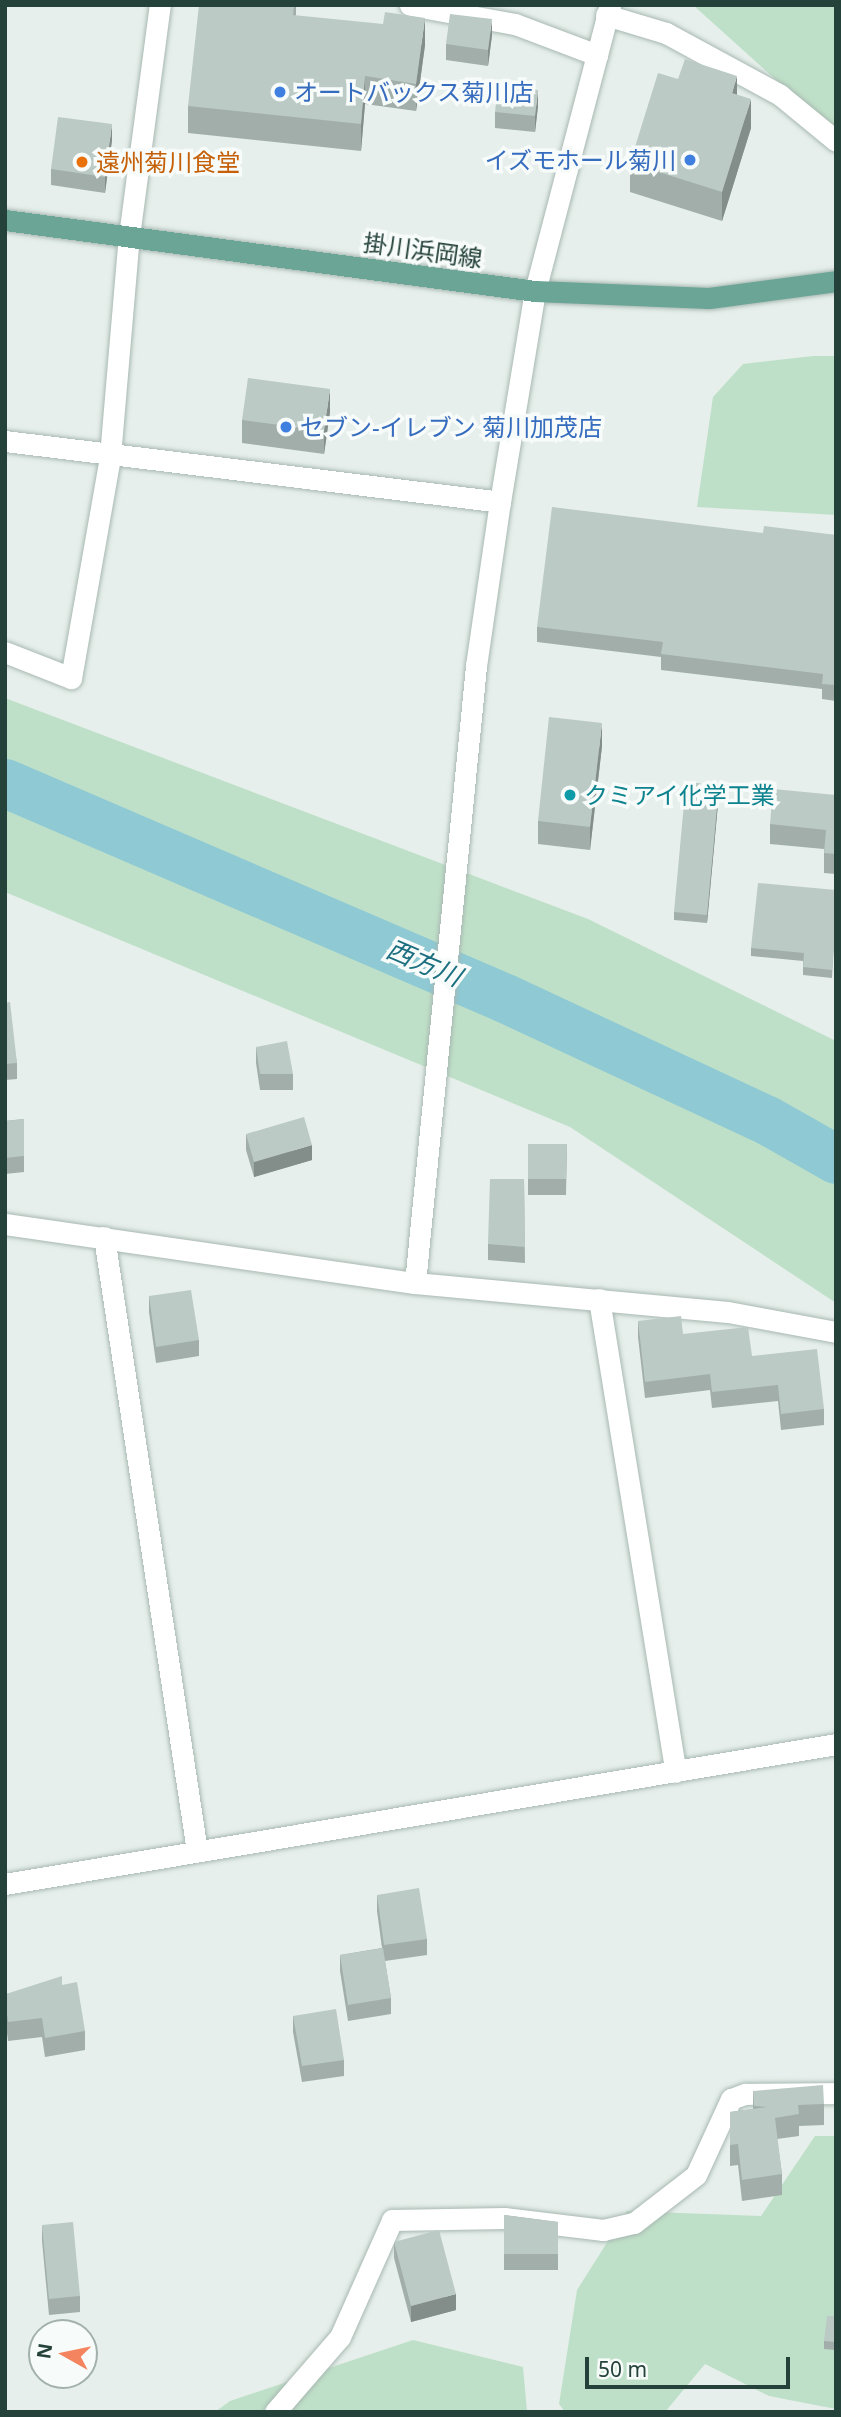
<!DOCTYPE html>
<meta charset="utf-8">
<style>
body{margin:0}
#map{position:relative;width:841px;height:2417px;overflow:hidden;background:#e6efeb;font-family:"Noto Sans","Noto Sans JP",sans-serif}
div>[style]{position:absolute}
[style*='--x']{left:calc(var(--x)*1px);top:calc(var(--y)*1px);width:calc(var(--w)*1px);rotate:calc(var(--a)*1deg)}
.green>*{inset:0;background:#bfe0c8}
.river>*{height:49px;margin:-24.5px;padding:0 24.5px;transform-origin:24.5px;border-radius:24.5px;background:#8ec9d4}
.roads{filter:drop-shadow(0 0 2px #a8b8b2) drop-shadow(0 0 2px #a8b8b2)}
.minor>*{height:21px;margin:-10.5px;padding:0 10.5px;transform-origin:10.5px;border-radius:10.5px;background:#fff}
.major>*{height:21px;margin:-10.5px;padding:0 10.5px;transform-origin:10.5px;border-radius:10.5px;background:#6aa596}
.wall>*{inset:0;background:#a1aea9}
.shaded-wall>*{inset:0;background:#838d89}
.building>*{inset:0;background:#bbcac4}
.dots>*{width:19px;height:19px;translate:-50% -50%;box-sizing:border-box;border:4px solid #f7fbf9;border-radius:50%}
span{translate:-50% -50%;white-space:nowrap;text-align:center;line-height:1.15;-webkit-text-stroke:7px #f7fbf9;paint-order:stroke}
.shop-label{font-size:24px;color:#366cbe}
.left{translate:0 -50%;text-align:left}
.right{translate:-100% -50%;text-align:right}
.food-label{font-size:24px;color:#c56008}
.street-label{font-size:24px;color:#24423a}
.culture-label{font-size:24px;color:#0d838f}
.water-label{font-size:26px;color:#1c6f80;font-style:italic}
.frame{position:absolute;inset:0;border:7px solid #24423a;pointer-events:none}
.north{position:absolute;left:28px;top:2319px;width:70px;height:70px;box-sizing:border-box;background:#f7fbf9;border:2px solid #a3b1ad;border-radius:50%;rotate:279deg;font-size:19px;font-weight:700;line-height:28px;text-align:center;color:#24423a}
.north::after{content:'';display:block;margin:auto;width:24px;height:32px;background:#f4845f;clip-path:polygon(50% 0,100% 100%,50% 72%,0 100%)}
.scale{position:absolute;left:585px;top:2357px;width:205px;height:32px;box-sizing:border-box;border:4px solid #24423a;border-top:0;padding-left:9px;font-size:21px;line-height:24px;white-space:nowrap;color:#24423a;-webkit-text-stroke:5px #f7fbf9;paint-order:stroke}
</style>
<div id="map">
<div class="green">
<i style="clip-path:polygon(693px 5px,836px 5px,836px 134px)"></i>
<i style="clip-path:polygon(813px 356px,836px 356px,836px 515px,697px 507px,713px 397px,743px 364px)"></i>
<i style="clip-path:polygon(5px 698px,588px 919px,836px 1041px,836px 1303px,570px 1127px,5px 892px)"></i>
<i style="clip-path:polygon(815px 2136px,836px 2136px,836px 2409px,769px 2396px,705px 2364px,665px 2412px,565px 2412px,559px 2404px,577px 2290px,627px 2211px,761px 2216px)"></i>
<i style="clip-path:polygon(413px 2340px,523px 2367px,527px 2412px,215px 2412px,230px 2401px)"></i>
</div>
<div class="river">
<i style="--x:5;--y:783;--w:544;--a:23.27"></i>
<i style="--x:505;--y:998;--w:289;--a:25"></i>
<i style="--x:767;--y:1120;--w:79;--a:29.5"></i>
</div>
<div class="roads">
<div class="minor">
<i style="--x:410;--y:5;--w:107;--a:10.3"></i>
<i style="--x:515;--y:24;--w:88;--a:20.7"></i>
<i style="--x:606;--y:15;--w:63;--a:16.7"></i>
<i style="--x:666;--y:33;--w:130;--a:28.5"></i>
<i style="--x:780;--y:95;--w:72;--a:39.4"></i>
<i style="--x:5;--y:441;--w:499;--a:7"></i>
<i style="--x:5;--y:652;--w:71;--a:21.5"></i>
<i style="--x:71;--y:678;--w:225;--a:-80"></i>
<i style="--x:110;--y:456;--w:221;--a:-85.1"></i>
<i style="--x:129;--y:236;--w:233;--a:-82.4"></i>
<i style="--x:5;--y:1224;--w:414;--a:8.2"></i>
<i style="--x:415;--y:1283;--w:314;--a:5.3"></i>
<i style="--x:728;--y:1312;--w:110;--a:10.5"></i>
<i style="--x:104;--y:1237;--w:621;--a:81.39"></i>
<i style="--x:415;--y:1283;--w:620;--a:-84.35"></i>
<i style="--x:476;--y:666;--w:166;--a:-81.7"></i>
<i style="--x:500;--y:502;--w:214;--a:-80.6"></i>
<i style="--x:535;--y:291;--w:296;--a:-75.3"></i>
<i style="--x:599;--y:1299;--w:479;--a:80.8"></i>
<i style="--x:5;--y:1884;--w:843;--a:-9.56"></i>
<i style="--x:275;--y:2412;--w:99;--a:-49.1"></i>
<i style="--x:340;--y:2337;--w:128;--a:-66"></i>
<i style="--x:392;--y:2220;--w:112;--a:-1"></i>
<i style="--x:504;--y:2218;--w:100;--a:6.9"></i>
<i style="--x:603;--y:2230;--w:32;--a:-13"></i>
<i style="--x:634;--y:2223;--w:78;--a:-37.7"></i>
<i style="--x:696;--y:2175;--w:84;--a:-65.3"></i>
<i style="--x:731;--y:2099;--w:15;--a:-20"></i>
<i style="--x:745;--y:2094;--w:91;--a:-0.6"></i>
</div>
<div class="major">
<i style="--x:5;--y:220;--w:535;--a:7.63"></i>
<i style="--x:535;--y:291;--w:174;--a:2.3"></i>
<i style="--x:709;--y:298;--w:128;--a:-7.6"></i>
</div>
</div>
<div class="wall">
<i style="clip-path:polygon(296px 5px,296px 16px,425px 45px,416px 111px,365px 104px,361px 151px,188px 133px,188px 106px)"></i>
<i style="clip-path:polygon(492px 35px,488px 66px,446px 60px,446px 44px)"></i>
<i style="clip-path:polygon(737px 95px,751px 128px,722px 221px,630px 192px,630px 163px)"></i>
<i style="clip-path:polygon(538px 106px,535px 132px,495px 128px,495px 112px)"></i>
<i style="clip-path:polygon(112px 140px,105px 193px,51px 185px,51px 169px)"></i>
<i style="clip-path:polygon(330px 412px,324px 454px,242px 443px,242px 420px)"></i>
<i style="clip-path:polygon(763px 533px,836px 535px,836px 701px,822px 699px,822px 689px,661px 670px,661px 657px,537px 642px,537px 627px)"></i>
<i style="clip-path:polygon(602px 746px,590px 850px,538px 844px,538px 821px)"></i>
<i style="clip-path:polygon(719px 793px,707px 923px,674px 920px,674px 912px)"></i>
<i style="clip-path:polygon(836px 795px,836px 874px,824px 873px,824px 849px,770px 844px,770px 824px)"></i>
<i style="clip-path:polygon(836px 890px,832px 978px,803px 975px,803px 961px,751px 956px,751px 948px)"></i>
<i style="clip-path:polygon(5px 1003px,17px 1063px,17px 1079px,5px 1080px)"></i>
<i style="clip-path:polygon(256px 1047px,293px 1074px,293px 1090px,260px 1090px,256px 1063px)"></i>
<i style="clip-path:polygon(24px 1119px,24px 1172px,5px 1174px,5px 1121px)"></i>
<i style="clip-path:polygon(246px 1134px,312px 1160px,254px 1177px,246px 1150px)"></i>
<i style="clip-path:polygon(528px 1144px,567px 1144px,566px 1195px,528px 1195px)"></i>
<i style="clip-path:polygon(524px 1179px,525px 1263px,488px 1260px,488px 1244px)"></i>
<i style="clip-path:polygon(149px 1296px,199px 1340px,199px 1356px,156px 1363px,149px 1312px)"></i>
<i style="clip-path:polygon(638px 1321px,752px 1356px,824px 1409px,824px 1425px,781px 1430px,778px 1401px,712px 1408px,710px 1390px,645px 1398px,638px 1337px)"></i>
<i style="clip-path:polygon(377px 1895px,427px 1939px,427px 1955px,385px 1961px,391px 1998px,391px 2014px,348px 2021px,340px 1971px,340px 1955px,382px 1948px,377px 1911px)"></i>
<i style="clip-path:polygon(5px 1931px,7px 1939px,7px 1959px,5px 1959px)"></i>
<i style="clip-path:polygon(62px 1985px,85px 2031px,85px 2050px,45px 2057px,42px 2037px,8px 2041px,7px 2033px,5px 2033px,5px 1987px,6px 1994px)"></i>
<i style="clip-path:polygon(293px 2016px,344px 2060px,344px 2076px,302px 2082px,293px 2032px)"></i>
<i style="clip-path:polygon(753px 2091px,824px 2104px,824px 2125px,799px 2126px,799px 2136px,777px 2139px,782px 2174px,782px 2195px,742px 2201px,738px 2165px,730px 2166px,730px 2112px,753px 2109px)"></i>
<i style="clip-path:polygon(504px 2215px,558px 2222px,558px 2270px,504px 2270px)"></i>
<i style="clip-path:polygon(42px 2225px,80px 2296px,80px 2312px,49px 2315px,42px 2241px)"></i>
<i style="clip-path:polygon(394px 2242px,456px 2310px,411px 2322px,394px 2258px)"></i>
<i style="clip-path:polygon(836px 2316px,836px 2350px,824px 2349px,824px 2341px)"></i>
</div>
<div class="shaded-wall">
<i style="clip-path:polygon(425px 18px,425px 45px,416px 111px,416px 84px)"></i>
<i style="clip-path:polygon(492px 19px,492px 35px,488px 66px,488px 50px)"></i>
<i style="clip-path:polygon(365px 76px,365px 104px,361px 151px,361px 124px)"></i>
<i style="clip-path:polygon(737px 76px,737px 105px,732px 93px)"></i>
<i style="clip-path:polygon(538px 90px,538px 106px,535px 132px,535px 116px)"></i>
<i style="clip-path:polygon(751px 99px,751px 128px,722px 221px,722px 192px)"></i>
<i style="clip-path:polygon(7px 114px,7px 130px,5px 146px,5px 130px)"></i>
<i style="clip-path:polygon(112px 124px,112px 140px,105px 193px,105px 177px)"></i>
<i style="clip-path:polygon(330px 389px,330px 412px,324px 454px,324px 431px)"></i>
<i style="clip-path:polygon(602px 723px,602px 746px,590px 850px,590px 827px)"></i>
<i style="clip-path:polygon(719px 785px,719px 793px,707px 923px,707px 915px)"></i>
<i style="clip-path:polygon(312px 1145px,312px 1160px,254px 1177px,254px 1162px)"></i>
<i style="clip-path:polygon(456px 2294px,456px 2310px,411px 2322px,411px 2306px)"></i>
</div>
<div class="building">
<i style="clip-path:polygon(199px 5px,294px 5px,293px 15px,383px 24px,385px 12px,425px 18px,416px 84px,365px 76px,361px 124px,188px 106px)"></i>
<i style="clip-path:polygon(450px 14px,492px 19px,488px 50px,446px 44px)"></i>
<i style="clip-path:polygon(685px 59px,737px 76px,732px 93px,751px 99px,722px 192px,630px 163px,658px 73px,678px 79px)"></i>
<i style="clip-path:polygon(498px 86px,538px 90px,535px 116px,495px 112px)"></i>
<i style="clip-path:polygon(58px 117px,112px 124px,105px 177px,51px 169px)"></i>
<i style="clip-path:polygon(248px 378px,330px 389px,324px 431px,242px 420px)"></i>
<i style="clip-path:polygon(552px 507px,763px 533px,764px 526px,836px 535px,836px 685px,822px 684px,823px 674px,661px 654px,663px 642px,537px 627px)"></i>
<i style="clip-path:polygon(549px 717px,602px 723px,590px 827px,538px 821px)"></i>
<i style="clip-path:polygon(686px 782px,719px 785px,707px 915px,674px 912px)"></i>
<i style="clip-path:polygon(773px 789px,836px 795px,836px 854px,824px 853px,826px 830px,770px 824px)"></i>
<i style="clip-path:polygon(758px 883px,836px 890px,836px 930px,832px 970px,803px 967px,804px 953px,751px 948px)"></i>
<i style="clip-path:polygon(10px 1002px,17px 1063px,5px 1064px,5px 1003px)"></i>
<i style="clip-path:polygon(287px 1041px,293px 1074px,260px 1074px,256px 1047px)"></i>
<i style="clip-path:polygon(304px 1117px,312px 1145px,254px 1162px,246px 1134px)"></i>
<i style="clip-path:polygon(24px 1119px,24px 1156px,5px 1158px,5px 1121px)"></i>
<i style="clip-path:polygon(528px 1144px,567px 1144px,566px 1179px,528px 1179px)"></i>
<i style="clip-path:polygon(490px 1179px,524px 1179px,525px 1247px,488px 1244px)"></i>
<i style="clip-path:polygon(191px 1290px,199px 1340px,156px 1347px,149px 1296px)"></i>
<i style="clip-path:polygon(681px 1316px,683px 1334px,748px 1327px,752px 1356px,817px 1349px,824px 1409px,781px 1414px,778px 1385px,712px 1392px,710px 1374px,645px 1382px,638px 1321px)"></i>
<i style="clip-path:polygon(419px 1888px,427px 1939px,384px 1945px,377px 1895px)"></i>
<i style="clip-path:polygon(383px 1948px,391px 1998px,348px 2005px,340px 1955px)"></i>
<i style="clip-path:polygon(62px 1976px,62px 1985px,77px 1982px,85px 2031px,45px 2038px,42px 2018px,8px 2022px,7px 2014px,5px 2014px,5px 1987px,6px 1994px)"></i>
<i style="clip-path:polygon(336px 2009px,344px 2060px,302px 2066px,293px 2016px)"></i>
<i style="clip-path:polygon(823px 2085px,824px 2104px,798px 2105px,799px 2114px,775px 2118px,782px 2174px,742px 2180px,738px 2144px,730px 2145px,730px 2112px,767px 2107px,754px 2106px,753px 2091px)"></i>
<i style="clip-path:polygon(504px 2215px,558px 2222px,558px 2254px,504px 2254px)"></i>
<i style="clip-path:polygon(73px 2222px,80px 2296px,49px 2299px,42px 2225px)"></i>
<i style="clip-path:polygon(439px 2230px,456px 2294px,411px 2306px,394px 2242px)"></i>
<i style="clip-path:polygon(827px 2316px,836px 2316px,836px 2342px,824px 2341px)"></i>
</div>
<div class="dots">
<i style="left:280px;top:92px;background:#3f7fe0"></i>
<i style="left:690px;top:160px;background:#3f7fe0"></i>
<i style="left:82px;top:162px;background:#e8710a"></i>
<i style="left:286px;top:427px;background:#3f7fe0"></i>
<i style="left:570px;top:795px;background:#0f9aa8"></i>
</div>
<div class="shop-label">
<span class="left" style="left:294px;top:92px">オートバックス菊川店</span>
<span class="right" style="left:676px;top:160px">イズモホール菊川</span>
<span class="left" style="left:300px;top:427px">セブン-イレブン 菊川加茂店</span>
</div>
<div class="food-label">
<span class="left" style="left:96px;top:162px">遠州菊川食堂</span>
</div>
<div class="street-label">
<span style="left:423px;top:250px;rotate:8deg">掛川浜岡線</span>
</div>
<div class="culture-label">
<span class="left" style="left:584px;top:795px">クミアイ化学工業</span>
</div>
<div class="water-label">
<span style="left:424px;top:963px;rotate:23deg">西方川</span>
</div>
<div class="frame"></div>
<div class="north">N</div>
<div class="scale">50 m</div>
</div>
